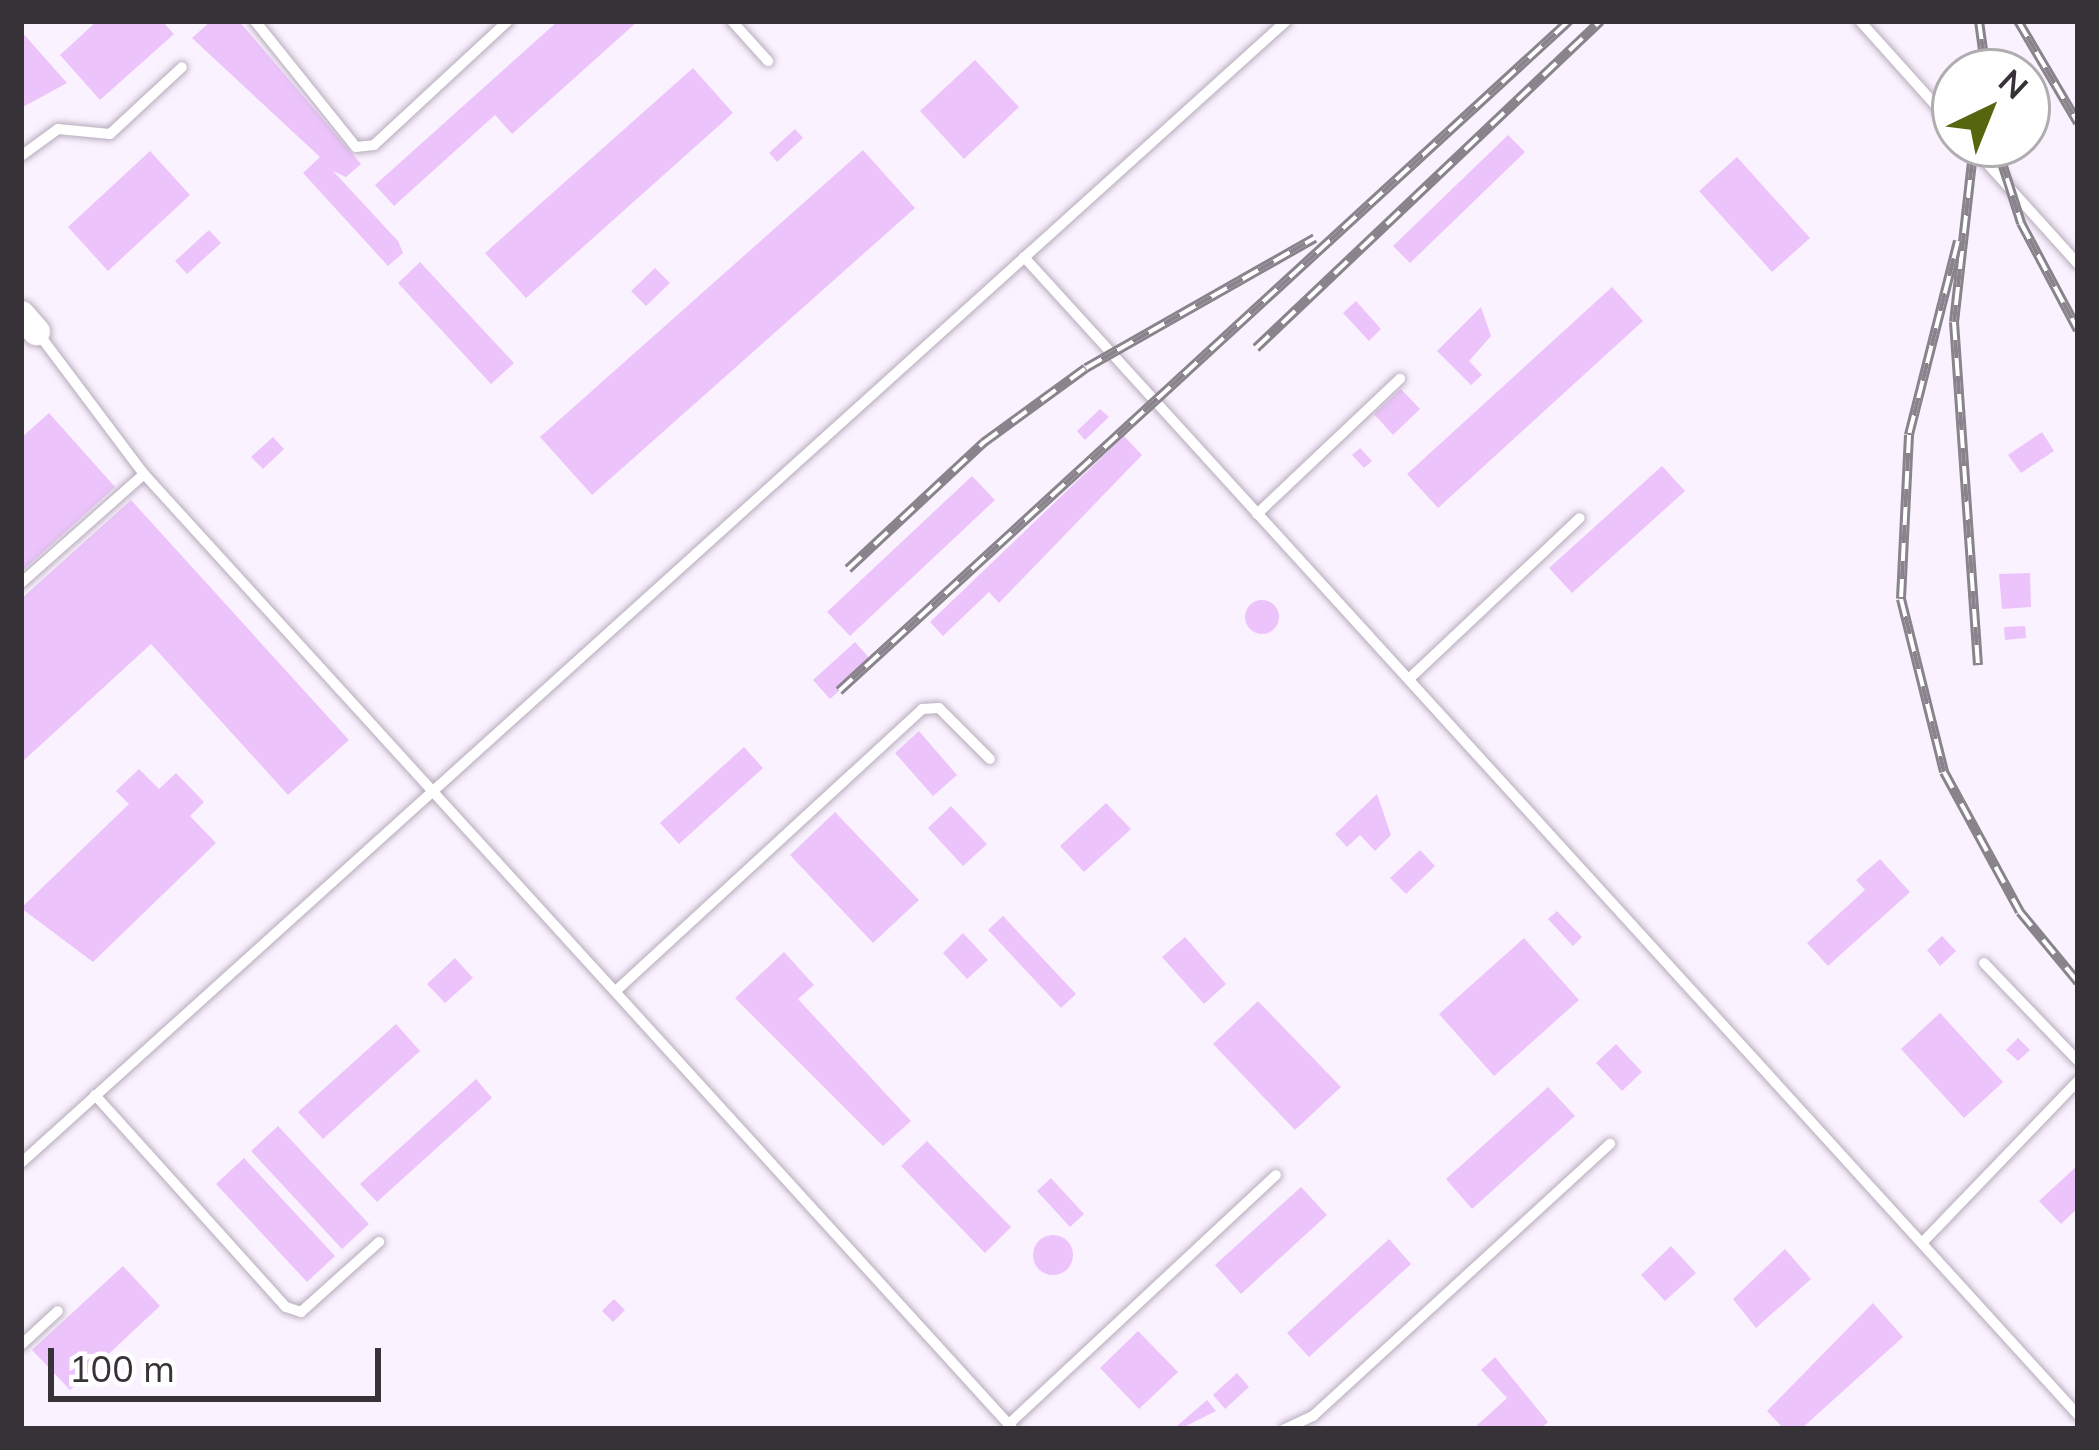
<!DOCTYPE html>
<style>
body{margin:0}
#map{position:relative;width:2099px;height:1450px;overflow:hidden;background:#fbf2ff;font-family:Mulish,sans-serif}
div>[style]{position:absolute}
[style*='--x']{left:calc(var(--x)*1px);top:calc(var(--y)*1px);width:calc(var(--w)*1px);rotate:calc(var(--a)*1deg)}
.building>*{inset:0;background:#ecc4fb}
.round{border-radius:50%}
.roads{filter:drop-shadow(0 0 3px #b7acbc) drop-shadow(0 0 3px #b7acbc)}
.service>*{height:10px;margin:-5px;padding:0 5px;transform-origin:5px;border-radius:5px;background:#fff}
.tertiary>*{height:27px;margin:-13.5px;padding:0 13.5px;transform-origin:13.5px;border-radius:13.5px;background:#fff}
.rail>*{height:10px;margin-top:-5px;transform-origin:0;background:repeating-linear-gradient(90deg,#fff 0 18px,#89838c 0 36px);box-sizing:border-box;border-block:3px solid #89838c}
span{translate:-50% -50%;white-space:nowrap;text-align:center;line-height:1.15;-webkit-text-stroke:12px #fff;paint-order:stroke}
.frame{position:absolute;inset:0;border:24px solid #373238;pointer-events:none}
.north{position:absolute;left:1931px;top:48px;width:120px;height:120px;box-sizing:border-box;background:#fff;border:3px solid #afadaf;border-radius:50%;rotate:43deg;font-size:33px;font-weight:700;line-height:48px;text-align:center;color:#373238}
.north::after{content:'';display:block;margin:auto;width:42px;height:54px;background:#56660f;clip-path:polygon(50% 0,100% 100%,50% 72%,0 100%)}
.scale{position:absolute;left:48px;top:1348px;width:333px;height:54px;box-sizing:border-box;border:6px solid #373238;border-top:0;padding-left:15px;font-size:36px;line-height:42px;white-space:nowrap;color:#373238;-webkit-text-stroke:9px #fff;paint-order:stroke}
</style>
<div id="map">
<div class="building">
<i style="clip-path:polygon(97px 21px,162px 21px,174px 34px,100px 100px,60px 55px)"></i>
<i style="clip-path:polygon(211px 21px,239px 21px,361px 164px,346px 177px,333px 171px,398px 241px,403px 253px,388px 266px,303px 173px,320px 157px,192px 38px)"></i>
<i style="clip-path:polygon(558px 21px,638px 21px,512px 134px,495px 115px,394px 206px,375px 185px)"></i>
<i style="clip-path:polygon(21px 31px,67px 83px,21px 108px,23px 76px)"></i>
<i style="clip-path:polygon(975px 60px,1019px 107px,964px 159px,920px 111px)"></i>
<i style="clip-path:polygon(693px 68px,733px 113px,526px 298px,485px 253px)"></i>
<i style="clip-path:polygon(795px 129px,803px 138px,777px 162px,769px 153px)"></i>
<i style="clip-path:polygon(1508px 135px,1525px 152px,1410px 263px,1393px 246px)"></i>
<i style="clip-path:polygon(863px 150px,915px 208px,592px 495px,540px 437px)"></i>
<i style="clip-path:polygon(150px 151px,190px 195px,108px 271px,68px 227px)"></i>
<i style="clip-path:polygon(1737px 157px,1810px 238px,1772px 272px,1699px 191px)"></i>
<i style="clip-path:polygon(209px 230px,221px 243px,187px 274px,175px 261px)"></i>
<i style="clip-path:polygon(420px 262px,514px 363px,491px 384px,398px 283px)"></i>
<i style="clip-path:polygon(655px 268px,670px 283px,646px 306px,631px 291px)"></i>
<i style="clip-path:polygon(1612px 287px,1643px 321px,1438px 508px,1407px 474px)"></i>
<i style="clip-path:polygon(1356px 301px,1381px 329px,1369px 341px,1343px 313px)"></i>
<i style="clip-path:polygon(1481px 307px,1491px 336px,1469px 361px,1482px 375px,1471px 385px,1437px 351px)"></i>
<i style="clip-path:polygon(1401px 389px,1420px 409px,1393px 435px,1374px 414px)"></i>
<i style="clip-path:polygon(1100px 409px,1109px 417px,1085px 440px,1077px 431px)"></i>
<i style="clip-path:polygon(49px 413px,115px 487px,21px 572px,21px 438px)"></i>
<i style="clip-path:polygon(2042px 432px,2054px 451px,2021px 473px,2008px 455px)"></i>
<i style="clip-path:polygon(1124px 436px,1142px 455px,999px 603px,989px 592px,943px 636px,930px 622px)"></i>
<i style="clip-path:polygon(273px 437px,284px 449px,263px 469px,251px 457px)"></i>
<i style="clip-path:polygon(1360px 448px,1372px 461px,1364px 468px,1352px 455px)"></i>
<i style="clip-path:polygon(1662px 466px,1685px 491px,1572px 593px,1549px 568px)"></i>
<i style="clip-path:polygon(972px 476px,995px 500px,850px 636px,827px 612px)"></i>
<i style="clip-path:polygon(131px 500px,349px 740px,288px 795px,151px 644px,21px 763px,21px 599px)"></i>
<i style="clip-path:polygon(2030px 573px,2031px 607px,2002px 609px,1999px 574px)"></i>
<i class="round" style="left:1245px;top:600px;width:34px;height:34px"></i>
<i style="clip-path:polygon(2025px 626px,2026px 638px,2005px 640px,2004px 627px)"></i>
<i style="clip-path:polygon(855px 642px,872px 661px,830px 699px,813px 680px)"></i>
<i style="clip-path:polygon(919px 731px,957px 775px,933px 796px,895px 753px)"></i>
<i style="clip-path:polygon(744px 747px,763px 768px,679px 844px,660px 823px)"></i>
<i style="clip-path:polygon(139px 769px,159px 789px,176px 773px,204px 802px,190px 816px,216px 843px,93px 962px,21px 908px,129px 804px,116px 791px)"></i>
<i style="clip-path:polygon(1377px 794px,1391px 835px,1375px 851px,1360px 835px,1347px 847px,1335px 834px)"></i>
<i style="clip-path:polygon(1106px 803px,1131px 829px,1084px 872px,1060px 846px)"></i>
<i style="clip-path:polygon(951px 806px,987px 844px,963px 866px,928px 828px)"></i>
<i style="clip-path:polygon(835px 812px,919px 900px,873px 943px,790px 855px)"></i>
<i style="clip-path:polygon(1420px 850px,1435px 866px,1406px 894px,1390px 878px)"></i>
<i style="clip-path:polygon(1880px 859px,1910px 892px,1828px 966px,1807px 943px,1865px 890px,1856px 880px)"></i>
<i style="clip-path:polygon(1557px 911px,1582px 937px,1573px 946px,1548px 919px)"></i>
<i style="clip-path:polygon(1003px 916px,1076px 994px,1061px 1008px,988px 930px)"></i>
<i style="clip-path:polygon(963px 933px,988px 960px,967px 979px,943px 953px)"></i>
<i style="clip-path:polygon(1942px 936px,1956px 951px,1940px 966px,1927px 950px)"></i>
<i style="clip-path:polygon(1185px 937px,1226px 984px,1204px 1004px,1162px 957px)"></i>
<i style="clip-path:polygon(1524px 938px,1579px 1000px,1494px 1076px,1439px 1014px)"></i>
<i style="clip-path:polygon(784px 952px,814px 985px,798px 999px,911px 1121px,883px 1146px,735px 998px)"></i>
<i style="clip-path:polygon(455px 958px,473px 978px,445px 1003px,427px 984px)"></i>
<i style="clip-path:polygon(1258px 1001px,1341px 1087px,1295px 1130px,1213px 1044px)"></i>
<i style="clip-path:polygon(1940px 1013px,2003px 1082px,1964px 1118px,1901px 1049px)"></i>
<i style="clip-path:polygon(396px 1024px,420px 1051px,323px 1139px,298px 1112px)"></i>
<i style="clip-path:polygon(2018px 1038px,2030px 1050px,2018px 1061px,2006px 1050px)"></i>
<i style="clip-path:polygon(1616px 1044px,1642px 1072px,1622px 1091px,1596px 1063px)"></i>
<i style="clip-path:polygon(476px 1079px,492px 1098px,377px 1202px,360px 1184px)"></i>
<i style="clip-path:polygon(1548px 1087px,1575px 1116px,1472px 1209px,1446px 1179px)"></i>
<i style="clip-path:polygon(278px 1126px,369px 1224px,342px 1249px,251px 1151px)"></i>
<i style="clip-path:polygon(927px 1141px,1011px 1227px,985px 1253px,901px 1166px)"></i>
<i style="clip-path:polygon(244px 1158px,335px 1256px,307px 1282px,216px 1184px)"></i>
<i style="clip-path:polygon(2078px 1165px,2078px 1208px,2061px 1224px,2039px 1201px)"></i>
<i style="clip-path:polygon(1051px 1178px,1084px 1214px,1070px 1227px,1037px 1191px)"></i>
<i style="clip-path:polygon(1301px 1187px,1327px 1215px,1241px 1294px,1215px 1265px)"></i>
<i class="round" style="left:1033px;top:1235px;width:40px;height:40px"></i>
<i style="clip-path:polygon(1389px 1239px,1411px 1264px,1309px 1357px,1287px 1333px)"></i>
<i style="clip-path:polygon(1671px 1246px,1696px 1273px,1665px 1301px,1641px 1275px)"></i>
<i style="clip-path:polygon(1785px 1249px,1811px 1279px,1756px 1328px,1733px 1299px)"></i>
<i style="clip-path:polygon(123px 1266px,160px 1306px,70px 1390px,32px 1350px)"></i>
<i style="clip-path:polygon(614px 1299px,625px 1310px,613px 1322px,602px 1311px)"></i>
<i style="clip-path:polygon(1873px 1303px,1903px 1337px,1801px 1429px,1784px 1429px,1767px 1411px)"></i>
<i style="clip-path:polygon(1138px 1331px,1178px 1372px,1139px 1409px,1100px 1368px)"></i>
<i style="clip-path:polygon(1495px 1357px,1548px 1422px,1540px 1429px,1473px 1429px,1507px 1398px,1481px 1370px)"></i>
<i style="clip-path:polygon(1237px 1373px,1249px 1387px,1225px 1409px,1213px 1395px)"></i>
<i style="clip-path:polygon(1207px 1400px,1216px 1411px,1180px 1429px,1177px 1426px)"></i>
</div>
<div class="roads">
<div class="service">
<i style="--x:255;--y:21;--w:161;--a:51.3"></i>
<i style="--x:356;--y:147;--w:18;--a:-6"></i>
<i style="--x:374;--y:145;--w:183;--a:-42.8"></i>
<i style="--x:732;--y:21;--w:54;--a:48"></i>
<i style="--x:1860;--y:21;--w:142;--a:48.1"></i>
<i style="--x:1970;--y:144;--w:161;--a:48"></i>
<i style="--x:21;--y:156;--w:46;--a:-36.1"></i>
<i style="--x:58;--y:129;--w:52;--a:5.5"></i>
<i style="--x:110;--y:134;--w:98;--a:-42.9"></i>
<i style="--x:1024;--y:257;--w:1566;--a:47.69"></i>
<i style="--x:38;--y:333;--w:176;--a:53.1"></i>
<i style="--x:144;--y:474;--w:1291;--a:47.7"></i>
<i style="--x:1257;--y:514;--w:197;--a:-43.4"></i>
<i style="--x:21;--y:583;--w:164;--a:-41.5"></i>
<i style="--x:1410;--y:678;--w:233;--a:-43.3"></i>
<i style="--x:1984;--y:963;--w:136;--a:46.2"></i>
<i style="--x:619;--y:988;--w:412;--a:-42.6"></i>
<i style="--x:922;--y:709;--w:17;--a:-3"></i>
<i style="--x:939;--y:708;--w:72;--a:45"></i>
<i style="--x:95;--y:1095;--w:285;--a:48"></i>
<i style="--x:286;--y:1307;--w:16;--a:18"></i>
<i style="--x:301;--y:1312;--w:105;--a:-41.9"></i>
<i style="--x:21;--y:1163;--w:1704;--a:-42.07"></i>
<i style="--x:1922;--y:1243;--w:225;--a:-46.1"></i>
<i style="--x:21;--y:1345;--w:50;--a:-42.6"></i>
<i style="--x:1009;--y:1424;--w:365;--a:-43"></i>
<i style="--x:1285;--y:1429;--w:31;--a:-25"></i>
<i style="--x:1313;--y:1416;--w:403;--a:-42.5"></i>
</div>
<div class="tertiary">
<i style="--x:21;--y:314;--w:23;--a:49"></i>
</div>
</div>
<div class="rail">
<i style="--x:1979;--y:21;--w:51;--a:82.2"></i>
<i style="--x:2018;--y:21;--w:118;--a:59.5"></i>
<i style="--x:1974;--y:144;--w:179;--a:96.4"></i>
<i style="--x:1954;--y:322;--w:344;--a:86"></i>
<i style="--x:1996;--y:144;--w:83;--a:72.4"></i>
<i style="--x:2021;--y:223;--w:121;--a:62"></i>
<i style="--x:1958;--y:241;--w:200;--a:104.2"></i>
<i style="--x:1909;--y:435;--w:164;--a:92.8"></i>
<i style="--x:1901;--y:599;--w:178;--a:76"></i>
<i style="--x:1944;--y:772;--w:159;--a:61.5"></i>
<i style="--x:2020;--y:912;--w:91;--a:50.4"></i>
<i style="--x:1256;--y:348;--w:475;--a:-43.5"></i>
<i style="--x:848;--y:569;--w:185;--a:-43"></i>
<i style="--x:983;--y:443;--w:127;--a:-36.1"></i>
<i style="--x:1086;--y:368;--w:263;--a:-29.6"></i>
<i style="--x:839;--y:691;--w:991;--a:-42.55"></i>
</div>
<div class="frame"></div>
<div class="north">N</div>
<div class="scale">100 m</div>
</div>
